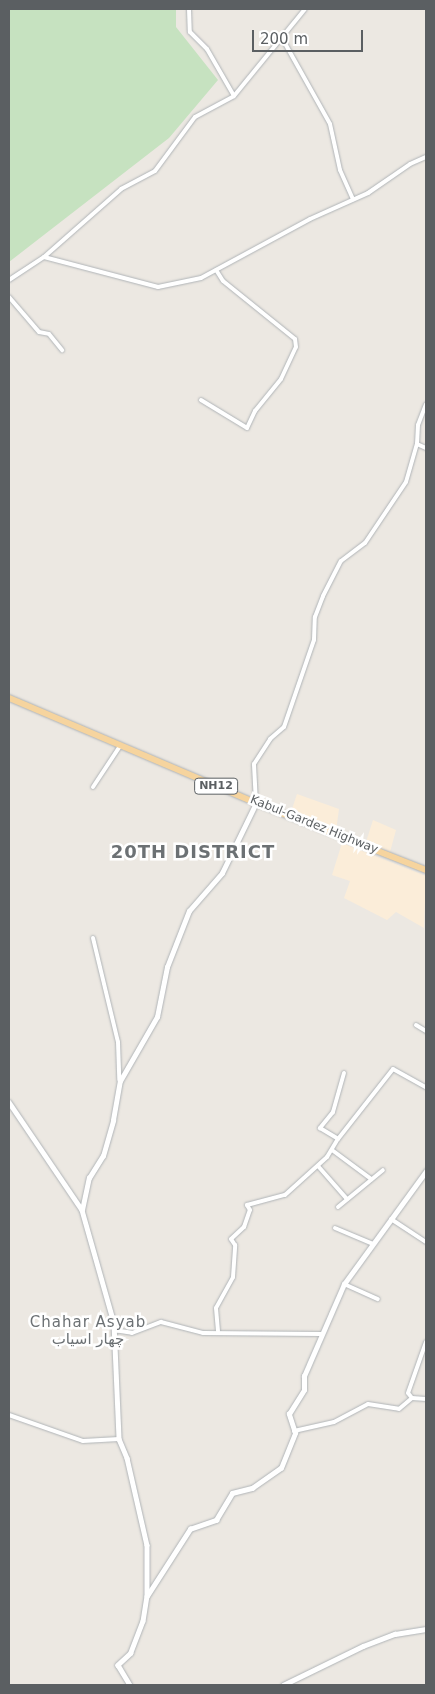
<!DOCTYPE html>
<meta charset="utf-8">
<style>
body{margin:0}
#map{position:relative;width:435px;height:1694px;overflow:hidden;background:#ece8e2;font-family:"DejaVu Sans","Noto Sans Arabic",sans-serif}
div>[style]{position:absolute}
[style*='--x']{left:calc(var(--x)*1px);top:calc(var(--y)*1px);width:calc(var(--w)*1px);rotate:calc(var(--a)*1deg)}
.commercial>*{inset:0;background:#fbedd9}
.green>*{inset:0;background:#c6e2c0}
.roads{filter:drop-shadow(0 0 1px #b0b4b7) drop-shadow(0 0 1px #b0b4b7)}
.minor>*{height:4px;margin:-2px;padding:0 2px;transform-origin:2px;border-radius:2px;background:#fff}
.tertiary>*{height:4.5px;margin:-2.25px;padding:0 2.25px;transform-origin:2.25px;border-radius:2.25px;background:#fff}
.trunk>*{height:6px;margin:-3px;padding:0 3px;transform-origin:3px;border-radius:3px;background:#f6d49e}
span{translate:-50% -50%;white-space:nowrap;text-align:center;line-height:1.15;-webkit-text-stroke:5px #fff;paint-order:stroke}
.shield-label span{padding:1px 4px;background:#fff;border:1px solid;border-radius:4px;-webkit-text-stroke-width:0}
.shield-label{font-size:11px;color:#5b5f62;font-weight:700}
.street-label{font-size:12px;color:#5b5f62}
.quarter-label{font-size:15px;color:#6c7174;letter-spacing:1px}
.district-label{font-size:18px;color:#6c7174;font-weight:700;letter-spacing:1px}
.frame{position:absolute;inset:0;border:10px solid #5b5f62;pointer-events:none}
.scale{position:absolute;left:252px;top:30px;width:111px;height:22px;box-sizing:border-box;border:2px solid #5b5f62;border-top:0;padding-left:6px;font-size:15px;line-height:18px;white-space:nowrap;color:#5b5f62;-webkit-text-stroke:4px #fff;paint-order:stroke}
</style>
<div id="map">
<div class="commercial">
<i style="clip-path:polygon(297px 794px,339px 809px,336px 831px,291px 812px)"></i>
<i style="clip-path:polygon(373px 820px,396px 830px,390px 852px,366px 842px)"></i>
<i style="clip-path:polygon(342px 843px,426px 876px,424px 928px,396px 912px,387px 920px,344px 898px,350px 881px,332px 875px)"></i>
</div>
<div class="green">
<i style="clip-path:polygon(9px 9px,176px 9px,176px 27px,218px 80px,169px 138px,9px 262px)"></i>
</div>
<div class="roads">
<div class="minor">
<i style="--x:189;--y:9;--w:23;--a:88"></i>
<i style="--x:190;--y:32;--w:24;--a:45"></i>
<i style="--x:207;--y:49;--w:54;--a:60.1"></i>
<i style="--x:282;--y:38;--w:98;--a:60.8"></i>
<i style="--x:330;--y:124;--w:47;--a:77.7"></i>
<i style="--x:340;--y:170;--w:32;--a:66"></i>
<i style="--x:44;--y:257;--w:118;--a:14.7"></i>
<i style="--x:158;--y:287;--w:44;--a:-11.8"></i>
<i style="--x:201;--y:278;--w:124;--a:-28.4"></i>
<i style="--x:310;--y:219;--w:64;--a:-24.1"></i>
<i style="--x:368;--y:193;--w:51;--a:-34.6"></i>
<i style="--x:410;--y:164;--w:17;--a:-24"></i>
<i style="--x:9;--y:280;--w:42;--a:-33.3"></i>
<i style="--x:44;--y:257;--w:103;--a:-41.4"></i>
<i style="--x:121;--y:189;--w:38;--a:-28"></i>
<i style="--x:155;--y:171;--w:67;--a:-53.5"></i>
<i style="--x:195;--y:117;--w:44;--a:-28.3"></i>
<i style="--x:234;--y:96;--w:112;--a:-50.8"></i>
<i style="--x:9;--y:297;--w:46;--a:49.4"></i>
<i style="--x:39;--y:332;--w:10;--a:11"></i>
<i style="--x:49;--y:334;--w:21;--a:51"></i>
<i style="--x:201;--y:400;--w:54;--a:31.3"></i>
<i style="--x:247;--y:428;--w:19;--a:-65"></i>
<i style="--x:255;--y:411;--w:41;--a:-50.9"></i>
<i style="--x:281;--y:379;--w:35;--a:-65"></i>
<i style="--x:296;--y:347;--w:8;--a:-97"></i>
<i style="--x:295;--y:339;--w:92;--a:-141.1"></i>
<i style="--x:223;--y:281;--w:13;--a:-122"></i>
<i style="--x:417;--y:444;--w:10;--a:24"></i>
<i style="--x:93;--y:787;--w:49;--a:-56.6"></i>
<i style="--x:256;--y:803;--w:39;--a:-93"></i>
<i style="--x:254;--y:764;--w:30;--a:-57"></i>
<i style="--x:270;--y:739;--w:18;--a:-41"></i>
<i style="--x:284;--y:727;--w:92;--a:-71"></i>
<i style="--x:314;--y:640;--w:23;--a:-88"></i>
<i style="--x:315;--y:617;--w:22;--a:-69"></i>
<i style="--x:323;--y:596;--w:39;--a:-63"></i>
<i style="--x:341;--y:561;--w:30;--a:-37"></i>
<i style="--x:365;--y:543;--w:73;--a:-56.1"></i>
<i style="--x:406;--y:482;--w:40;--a:-74"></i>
<i style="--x:417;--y:444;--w:19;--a:-87"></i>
<i style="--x:418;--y:425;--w:22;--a:-69"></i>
<i style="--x:93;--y:938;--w:107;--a:76.5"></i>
<i style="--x:118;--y:1042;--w:38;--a:88"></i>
<i style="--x:416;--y:1025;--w:12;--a:31"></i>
<i style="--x:344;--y:1073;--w:41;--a:105.8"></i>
<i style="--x:333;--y:1112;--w:21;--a:129"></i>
<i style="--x:320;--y:1128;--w:21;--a:31"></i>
<i style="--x:338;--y:1139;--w:89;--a:-51.8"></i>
<i style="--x:393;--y:1069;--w:38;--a:29"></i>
<i style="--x:332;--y:1150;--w:49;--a:36.6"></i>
<i style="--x:318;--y:1166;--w:44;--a:48.7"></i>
<i style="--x:338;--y:1207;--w:58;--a:-39.4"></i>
<i style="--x:391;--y:1219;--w:42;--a:33.3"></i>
<i style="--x:335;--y:1228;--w:41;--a:22.8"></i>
<i style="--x:344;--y:1284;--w:37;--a:24"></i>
<i style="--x:114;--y:1330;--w:18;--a:9"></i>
<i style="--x:132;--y:1333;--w:31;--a:-21"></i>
<i style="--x:161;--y:1322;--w:43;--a:14.7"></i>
<i style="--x:203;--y:1333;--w:118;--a:0.5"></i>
<i style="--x:218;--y:1331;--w:23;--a:-95"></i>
<i style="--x:216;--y:1308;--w:35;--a:-61"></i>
<i style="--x:233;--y:1277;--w:32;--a:-86"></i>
<i style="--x:235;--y:1245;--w:7;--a:-124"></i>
<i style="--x:231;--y:1239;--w:18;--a:-43"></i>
<i style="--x:244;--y:1227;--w:18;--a:-71"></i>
<i style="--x:250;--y:1210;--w:6;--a:-121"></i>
<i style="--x:247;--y:1205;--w:39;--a:-15"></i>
<i style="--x:285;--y:1195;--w:57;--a:-42.1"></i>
<i style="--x:327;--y:1157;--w:21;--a:-59"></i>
<i style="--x:412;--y:1398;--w:6;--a:-129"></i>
<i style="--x:408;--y:1393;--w:54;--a:-70.6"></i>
<i style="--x:9;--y:1415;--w:78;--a:19.4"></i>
<i style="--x:83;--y:1441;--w:36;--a:-3"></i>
<i style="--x:294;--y:1431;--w:41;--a:-12.7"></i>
<i style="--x:334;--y:1422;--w:38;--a:-28"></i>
<i style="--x:368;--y:1404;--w:31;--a:9"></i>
<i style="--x:399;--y:1409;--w:17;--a:-40"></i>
<i style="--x:412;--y:1398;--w:14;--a:4"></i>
</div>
<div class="tertiary">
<i style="--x:9;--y:1102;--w:130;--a:55.9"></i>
<i style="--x:82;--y:1210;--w:117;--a:74.2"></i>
<i style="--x:114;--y:1323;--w:116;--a:87.5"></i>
<i style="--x:119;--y:1439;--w:21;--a:67"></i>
<i style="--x:127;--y:1458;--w:89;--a:77.1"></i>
<i style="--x:147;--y:1545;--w:51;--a:90"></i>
<i style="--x:147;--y:1596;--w:25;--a:99"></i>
<i style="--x:143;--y:1621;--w:34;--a:111"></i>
<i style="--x:131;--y:1653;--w:18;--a:137"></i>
<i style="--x:118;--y:1665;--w:23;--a:59"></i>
<i style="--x:82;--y:1210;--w:33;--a:-78"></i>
<i style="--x:89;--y:1178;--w:26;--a:-58"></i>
<i style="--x:103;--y:1156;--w:37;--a:-74"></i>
<i style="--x:113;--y:1120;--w:40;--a:-80"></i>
<i style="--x:120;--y:1081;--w:74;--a:-60"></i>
<i style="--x:157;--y:1017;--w:51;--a:-78.7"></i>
<i style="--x:167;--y:967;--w:60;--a:-68.6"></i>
<i style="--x:189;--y:911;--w:50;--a:-49"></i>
<i style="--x:222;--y:873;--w:78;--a:-64.1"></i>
<i style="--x:147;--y:1596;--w:80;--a:-57.3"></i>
<i style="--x:190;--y:1529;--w:28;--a:-19"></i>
<i style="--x:216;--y:1520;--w:31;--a:-59"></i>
<i style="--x:232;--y:1493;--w:21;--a:-14"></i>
<i style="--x:252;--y:1488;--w:35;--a:-35"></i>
<i style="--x:281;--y:1468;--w:38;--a:-68"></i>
<i style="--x:295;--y:1433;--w:20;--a:-108"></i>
<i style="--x:289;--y:1414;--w:28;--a:-58"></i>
<i style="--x:304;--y:1390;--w:14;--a:-90"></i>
<i style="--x:304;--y:1376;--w:100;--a:-66.5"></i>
<i style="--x:344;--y:1284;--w:140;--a:-54"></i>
<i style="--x:283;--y:1685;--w:89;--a:-26"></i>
<i style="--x:363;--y:1646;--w:34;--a:-21"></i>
<i style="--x:395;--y:1634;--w:31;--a:-9"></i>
</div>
<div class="trunk">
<i style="--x:9;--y:698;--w:268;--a:23"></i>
<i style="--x:256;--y:803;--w:183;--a:21.5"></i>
</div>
</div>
<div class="shield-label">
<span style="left:216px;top:786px">NH12</span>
</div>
<div class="street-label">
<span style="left:314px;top:825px;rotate:22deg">Kabul-Gardez Highway</span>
</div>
<div class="quarter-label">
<span style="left:88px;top:1331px">Chahar Asyab<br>چهار اسیاب</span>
</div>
<div class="district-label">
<span style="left:193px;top:852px">20TH DISTRICT</span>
</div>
<div class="frame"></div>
<div class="scale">200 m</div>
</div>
